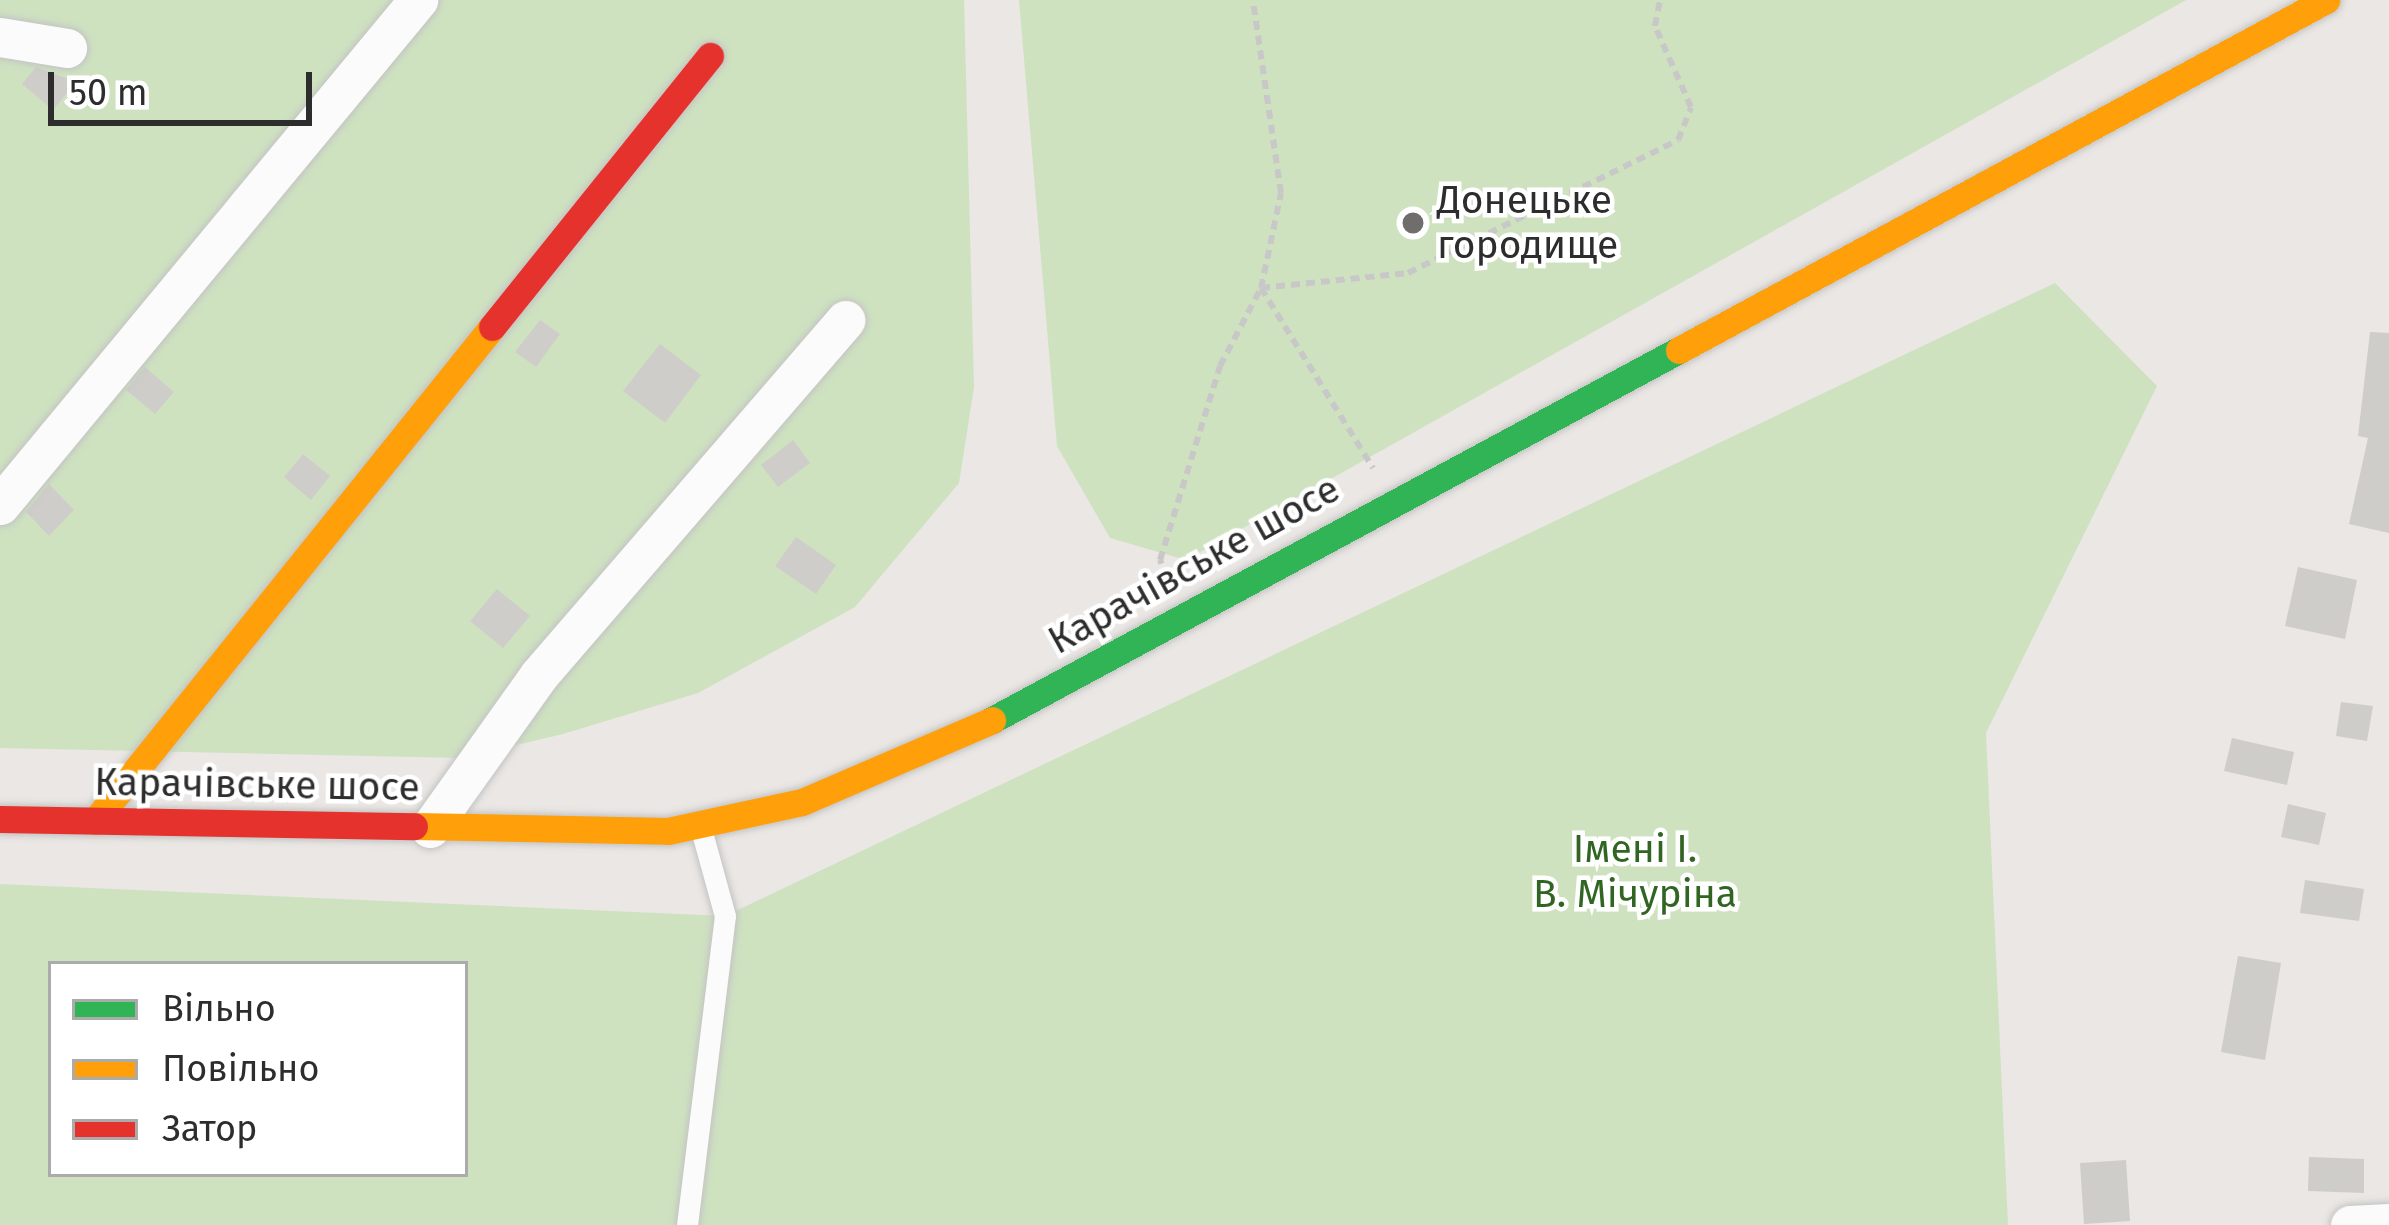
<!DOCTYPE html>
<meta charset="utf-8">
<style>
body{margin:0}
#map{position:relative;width:2389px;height:1225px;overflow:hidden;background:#eae7e4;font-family:"Fira Sans",sans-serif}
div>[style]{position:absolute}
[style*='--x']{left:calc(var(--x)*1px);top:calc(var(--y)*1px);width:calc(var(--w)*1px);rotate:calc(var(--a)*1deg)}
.green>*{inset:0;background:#cee2c0}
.building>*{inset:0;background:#cfcdca}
.path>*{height:6px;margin-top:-3px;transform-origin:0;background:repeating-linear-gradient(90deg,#c8c8c8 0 9px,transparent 0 15px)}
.roads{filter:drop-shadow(0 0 3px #c4c4c3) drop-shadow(0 0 3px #c4c4c3)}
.lane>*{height:21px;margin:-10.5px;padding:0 10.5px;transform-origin:10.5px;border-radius:10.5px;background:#fcfbfb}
.street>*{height:39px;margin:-19.5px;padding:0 19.5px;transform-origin:19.5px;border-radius:19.5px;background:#fcfbfb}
.fast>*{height:27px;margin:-13.5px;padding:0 13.5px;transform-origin:13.5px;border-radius:13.5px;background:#30b455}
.slow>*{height:27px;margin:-13.5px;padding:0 13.5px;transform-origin:13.5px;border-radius:13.5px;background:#ff9f0a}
.jam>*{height:27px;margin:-13.5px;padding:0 13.5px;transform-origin:13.5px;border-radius:13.5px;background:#e5322d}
.dots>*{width:33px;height:33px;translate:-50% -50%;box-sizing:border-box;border:6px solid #fff;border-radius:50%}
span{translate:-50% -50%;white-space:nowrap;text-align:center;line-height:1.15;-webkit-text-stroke:9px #fff;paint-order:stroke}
.poi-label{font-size:39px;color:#2d2d2d}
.left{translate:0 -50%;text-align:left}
.street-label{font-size:39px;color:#2d2d2d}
.park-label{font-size:39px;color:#306522}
.legend{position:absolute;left:48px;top:961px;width:420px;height:216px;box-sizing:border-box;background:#fff;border:3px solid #ababab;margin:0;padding:15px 21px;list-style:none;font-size:36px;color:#2d2d2d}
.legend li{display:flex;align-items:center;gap:24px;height:60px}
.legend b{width:60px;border:3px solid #ababab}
.scale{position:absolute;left:48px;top:72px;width:264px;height:54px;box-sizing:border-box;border:6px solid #2d2d2d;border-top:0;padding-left:15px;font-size:36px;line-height:42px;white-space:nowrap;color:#2d2d2d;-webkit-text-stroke:9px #fff;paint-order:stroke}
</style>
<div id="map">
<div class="green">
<i style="clip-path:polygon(0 0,964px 0,974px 387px,959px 483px,855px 607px,698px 693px,563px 734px,461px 758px,0 748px)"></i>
<i style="clip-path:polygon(1019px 0,2186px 0,1186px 560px,1110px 538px,1057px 446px)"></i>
<i style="clip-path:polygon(evenodd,2055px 283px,2157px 386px,1986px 733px,2008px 1225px,0 1225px,0 884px,725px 916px,2055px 283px,51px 964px,465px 964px,465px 1174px,51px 1174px,51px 964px)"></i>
</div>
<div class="building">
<i style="clip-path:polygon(36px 67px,76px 82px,53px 110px,22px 84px)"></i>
<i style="clip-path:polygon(540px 320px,560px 334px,536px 367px,515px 352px)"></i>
<i style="clip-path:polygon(2370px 332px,2389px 333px,2389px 533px,2349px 524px,2368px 438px,2358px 436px)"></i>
<i style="clip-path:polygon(660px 344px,701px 375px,665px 423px,623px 391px)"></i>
<i style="clip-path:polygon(145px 367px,174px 392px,155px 414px,126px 390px)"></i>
<i style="clip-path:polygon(793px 440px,810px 463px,778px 487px,761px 465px)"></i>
<i style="clip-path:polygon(303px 454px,330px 476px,311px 500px,284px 477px)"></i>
<i style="clip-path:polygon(49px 484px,74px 510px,49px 536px,26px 512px)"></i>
<i style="clip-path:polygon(796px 537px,836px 565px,816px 594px,775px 566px)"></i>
<i style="clip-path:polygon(2298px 567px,2357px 580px,2345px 639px,2285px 626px)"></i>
<i style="clip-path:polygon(497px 589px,530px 616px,503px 648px,470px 621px)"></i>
<i style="clip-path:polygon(2341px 702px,2373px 706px,2367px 741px,2336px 736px)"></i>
<i style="clip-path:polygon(2232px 738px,2294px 752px,2287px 785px,2224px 771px)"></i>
<i style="clip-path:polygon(2288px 804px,2326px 813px,2319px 845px,2281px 837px)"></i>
<i style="clip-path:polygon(2305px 880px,2364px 889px,2359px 921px,2300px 913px)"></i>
<i style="clip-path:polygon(2238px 956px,2281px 963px,2265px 1060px,2221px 1052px)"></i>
<i style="clip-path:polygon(2309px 1157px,2364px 1159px,2364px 1193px,2308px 1191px)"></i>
<i style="clip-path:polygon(2126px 1160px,2130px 1221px,2084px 1224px,2080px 1163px)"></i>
</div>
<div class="path">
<i style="--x:1261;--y:288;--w:148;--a:-5.8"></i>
<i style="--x:1408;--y:273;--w:301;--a:-26.2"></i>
<i style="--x:1678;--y:140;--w:35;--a:-68"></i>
<i style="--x:1691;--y:107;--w:89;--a:-114"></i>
<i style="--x:1655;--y:26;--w:26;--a:-79"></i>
<i style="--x:1261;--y:288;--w:212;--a:58.1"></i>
<i style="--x:1166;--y:578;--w:19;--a:-108"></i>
<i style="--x:1160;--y:560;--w:203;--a:-72.8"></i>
<i style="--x:1220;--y:366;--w:88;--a:-62.3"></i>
<i style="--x:1261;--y:288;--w:97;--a:-78.1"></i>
<i style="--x:1281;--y:193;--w:195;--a:-98.3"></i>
</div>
<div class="roads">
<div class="lane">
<i style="--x:687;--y:1225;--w:311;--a:-83"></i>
<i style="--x:725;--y:916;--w:94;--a:-105.4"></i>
</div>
<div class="street">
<i style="--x:0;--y:37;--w:68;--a:9.3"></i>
<i style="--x:0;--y:505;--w:656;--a:-50.38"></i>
<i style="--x:430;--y:828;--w:188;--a:-54.5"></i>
<i style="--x:539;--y:675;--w:469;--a:-49.2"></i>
<i style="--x:2350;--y:1225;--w:39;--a:-3"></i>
</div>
<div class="fast">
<i style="--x:992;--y:720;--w:780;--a:-28.31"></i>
</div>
<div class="slow">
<i style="--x:1679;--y:350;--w:736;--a:-28.41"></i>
<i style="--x:95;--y:821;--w:634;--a:-51.21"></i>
<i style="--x:414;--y:826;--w:254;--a:1.1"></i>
<i style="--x:668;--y:831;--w:137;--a:-12.2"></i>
<i style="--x:802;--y:802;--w:207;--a:-23.3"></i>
</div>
<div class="jam">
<i style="--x:492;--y:327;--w:348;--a:-51.2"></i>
<i style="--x:0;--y:819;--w:414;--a:1"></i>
</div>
</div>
<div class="dots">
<i style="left:1413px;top:223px;background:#6f6e6d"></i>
</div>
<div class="poi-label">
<span class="left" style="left:1437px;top:223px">Донецьке<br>городище</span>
</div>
<div class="street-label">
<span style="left:1194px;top:565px;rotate:-29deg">Карачівське шосе</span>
<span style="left:257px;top:785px;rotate:1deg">Карачівське шосе</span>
</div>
<div class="park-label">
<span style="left:1635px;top:872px">Імені І.<br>В. Мічуріна</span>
</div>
<ul class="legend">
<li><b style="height:15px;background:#30b455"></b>Вільно</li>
<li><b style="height:15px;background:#ff9f0a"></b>Повільно</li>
<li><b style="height:15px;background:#e5322d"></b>Затор</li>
</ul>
<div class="scale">50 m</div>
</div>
